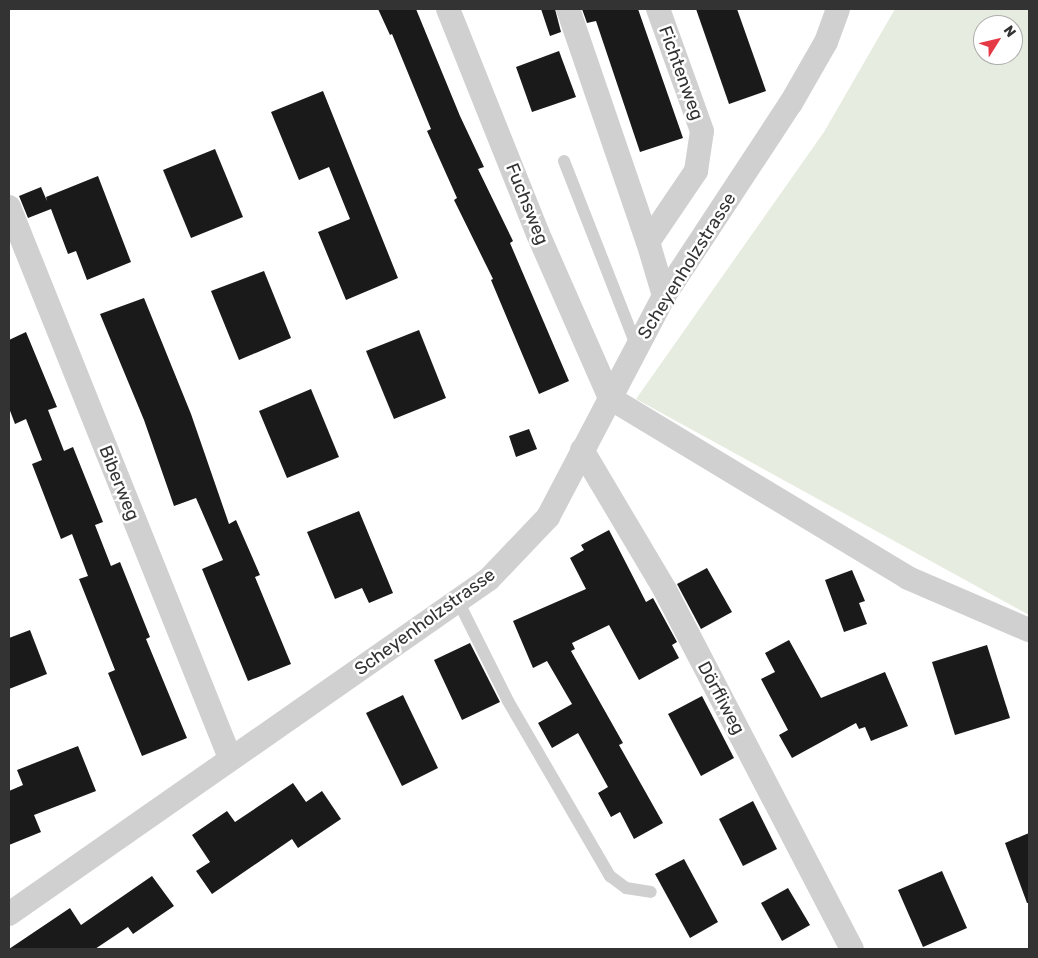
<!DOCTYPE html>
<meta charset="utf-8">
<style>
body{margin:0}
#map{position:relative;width:1038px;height:958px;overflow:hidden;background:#fff;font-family:Rubik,sans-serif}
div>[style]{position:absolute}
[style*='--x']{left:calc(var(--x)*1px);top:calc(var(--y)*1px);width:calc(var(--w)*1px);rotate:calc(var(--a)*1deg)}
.green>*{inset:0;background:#e6ecdf}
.building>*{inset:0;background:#1a1a1a}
.lane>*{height:12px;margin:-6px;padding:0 6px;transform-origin:6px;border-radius:6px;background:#d0d0d0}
.street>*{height:24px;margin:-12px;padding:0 12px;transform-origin:12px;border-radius:12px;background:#d0d0d0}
span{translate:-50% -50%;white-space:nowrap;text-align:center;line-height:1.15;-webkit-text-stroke:5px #fff;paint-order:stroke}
.street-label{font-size:18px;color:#333}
.frame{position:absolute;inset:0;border:10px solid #333;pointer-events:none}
.north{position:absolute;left:973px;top:15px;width:50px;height:50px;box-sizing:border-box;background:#fff;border:1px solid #adadad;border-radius:50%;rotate:54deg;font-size:14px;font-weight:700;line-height:20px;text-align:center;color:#333}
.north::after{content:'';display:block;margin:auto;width:18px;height:22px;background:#e63946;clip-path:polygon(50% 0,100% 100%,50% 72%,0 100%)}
</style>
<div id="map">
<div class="green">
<i style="clip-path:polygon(evenodd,895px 9px,1029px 9px,1029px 615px,636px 399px,824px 132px,895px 9px,983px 25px,1013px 25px,1013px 55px,983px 55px,983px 25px)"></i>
</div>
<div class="building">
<i style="clip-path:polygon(378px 9px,416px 9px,460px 116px,484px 167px,478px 169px,513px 241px,510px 243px,569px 381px,539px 394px,491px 280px,493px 279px,454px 200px,457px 198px,427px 131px,431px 129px,392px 34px,390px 35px)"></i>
<i style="clip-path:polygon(541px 9px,555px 9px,561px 32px,550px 36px)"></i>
<i style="clip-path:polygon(582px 9px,638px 9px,683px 138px,640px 152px,596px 21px,587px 23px)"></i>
<i style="clip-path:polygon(696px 9px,737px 9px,766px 91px,729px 104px)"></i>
<i style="clip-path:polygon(559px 51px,576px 97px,532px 112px,516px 67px)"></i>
<i style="clip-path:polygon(323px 91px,398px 278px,346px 300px,318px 232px,350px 219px,329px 167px,299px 180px,271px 112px)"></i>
<i style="clip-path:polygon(215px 149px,243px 217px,191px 238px,163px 170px)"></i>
<i style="clip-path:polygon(98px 176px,131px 262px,87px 280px,76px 251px,68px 254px,51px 209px,28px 218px,19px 196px,41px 187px,47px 201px,46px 197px)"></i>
<i style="clip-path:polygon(264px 271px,291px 338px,239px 360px,211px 291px)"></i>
<i style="clip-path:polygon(144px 298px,191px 414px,229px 524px,236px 520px,260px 575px,255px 577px,291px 664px,248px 681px,202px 569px,223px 560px,196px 498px,174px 506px,144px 420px,100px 314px)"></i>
<i style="clip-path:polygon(419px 330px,446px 398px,394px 419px,366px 351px)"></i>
<i style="clip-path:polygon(26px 332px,57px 407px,48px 410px,64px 451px,73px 447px,103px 522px,95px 525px,111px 566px,120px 562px,150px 637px,146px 639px,187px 738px,142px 756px,108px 673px,115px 670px,79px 579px,88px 576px,72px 534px,61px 539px,32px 464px,42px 460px,26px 419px,15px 424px,9px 408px,9px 340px)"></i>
<i style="clip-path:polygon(311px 389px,339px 457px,287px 478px,259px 411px)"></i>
<i style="clip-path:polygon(529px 429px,537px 449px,516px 457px,509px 436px)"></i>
<i style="clip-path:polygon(359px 511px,393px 593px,369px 603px,362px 588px,335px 599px,307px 532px)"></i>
<i style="clip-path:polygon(609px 530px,646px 602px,653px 598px,677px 642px,672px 645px,679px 658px,639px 680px,609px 625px,572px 643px,575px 649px,571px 651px,623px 743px,619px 745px,663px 823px,634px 839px,620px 812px,611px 817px,598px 793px,608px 787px,578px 733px,552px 748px,538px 723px,572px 704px,547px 661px,533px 668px,513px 621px,586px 589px,570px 558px,584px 550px,581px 545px)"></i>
<i style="clip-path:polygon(707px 568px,732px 612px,701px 629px,677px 584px)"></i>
<i style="clip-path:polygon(852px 570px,865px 601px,859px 603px,867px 624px,844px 632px,825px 580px)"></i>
<i style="clip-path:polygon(30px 630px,47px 674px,9px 689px,9px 638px)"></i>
<i style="clip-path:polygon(789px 640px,821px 698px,885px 672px,908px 726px,871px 741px,865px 727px,859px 729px,856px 723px,792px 758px,779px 735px,788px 730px,761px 679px,775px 672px,765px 653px)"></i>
<i style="clip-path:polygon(470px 643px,500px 702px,462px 720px,434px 660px)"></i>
<i style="clip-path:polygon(987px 645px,1010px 718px,955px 735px,932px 662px)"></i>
<i style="clip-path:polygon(403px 695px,438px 768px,402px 786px,366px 713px)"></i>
<i style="clip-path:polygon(702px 696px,734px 758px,701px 776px,668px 714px)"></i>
<i style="clip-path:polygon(78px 746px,96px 791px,34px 815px,41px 832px,9px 845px,9px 791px,23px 785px,17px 770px)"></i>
<i style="clip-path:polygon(293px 783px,306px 802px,322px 791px,341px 819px,298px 848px,292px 839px,212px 894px,196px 871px,210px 862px,192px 835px,227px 811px,235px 822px)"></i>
<i style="clip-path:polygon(753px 801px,777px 849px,743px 866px,719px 819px)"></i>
<i style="clip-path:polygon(1029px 833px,1029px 903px,1027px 903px,1005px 843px)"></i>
<i style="clip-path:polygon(684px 859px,718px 922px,690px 938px,655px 874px)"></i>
<i style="clip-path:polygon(942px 871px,967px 928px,923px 947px,898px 890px)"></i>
<i style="clip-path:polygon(152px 876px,174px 906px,133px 934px,128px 927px,95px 949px,9px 949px,70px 908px,81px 925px)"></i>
<i style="clip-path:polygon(788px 888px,810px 925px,782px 941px,761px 903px)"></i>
</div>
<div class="lane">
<i style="--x:564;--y:161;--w:200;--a:68.6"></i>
<i style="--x:458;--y:601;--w:112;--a:63.4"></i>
<i style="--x:508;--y:701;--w:203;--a:59.8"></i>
<i style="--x:610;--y:876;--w:20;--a:37"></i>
<i style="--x:626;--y:888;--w:25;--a:9"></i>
</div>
<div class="street">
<i style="--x:448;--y:9;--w:242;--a:68.2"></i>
<i style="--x:538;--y:234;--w:179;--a:66.3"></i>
<i style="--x:610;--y:398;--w:348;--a:31.1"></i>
<i style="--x:908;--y:578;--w:132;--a:23.3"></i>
<i style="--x:568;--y:9;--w:246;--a:71.1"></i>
<i style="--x:648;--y:242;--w:56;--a:73.5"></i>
<i style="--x:9;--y:207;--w:594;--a:68.14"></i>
<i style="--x:648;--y:242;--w:86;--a:-55.9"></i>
<i style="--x:696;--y:171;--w:40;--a:-81.5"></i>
<i style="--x:702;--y:131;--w:130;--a:-109.8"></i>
<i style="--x:582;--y:450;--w:163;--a:59.3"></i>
<i style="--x:665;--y:590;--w:405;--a:62.5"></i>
<i style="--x:9;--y:914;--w:585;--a:-34.91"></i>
<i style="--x:489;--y:579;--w:86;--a:-46.4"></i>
<i style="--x:548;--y:517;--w:250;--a:-62.3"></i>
<i style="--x:664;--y:296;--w:231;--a:-56.7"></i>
<i style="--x:791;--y:103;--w:70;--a:-60.2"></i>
<i style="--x:826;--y:42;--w:35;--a:-70"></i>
</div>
<div class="street-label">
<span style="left:681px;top:73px;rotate:70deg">Fichtenweg</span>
<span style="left:527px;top:204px;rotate:68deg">Fuchsweg</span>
<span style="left:687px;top:266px;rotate:-58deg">Scheyenholzstrasse</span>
<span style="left:119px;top:483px;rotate:68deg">Biberweg</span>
<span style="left:425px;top:622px;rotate:-36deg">Scheyenholzstrasse</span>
<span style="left:721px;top:698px;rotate:62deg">Dörfliweg</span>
</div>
<div class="frame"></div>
<div class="north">N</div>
</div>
